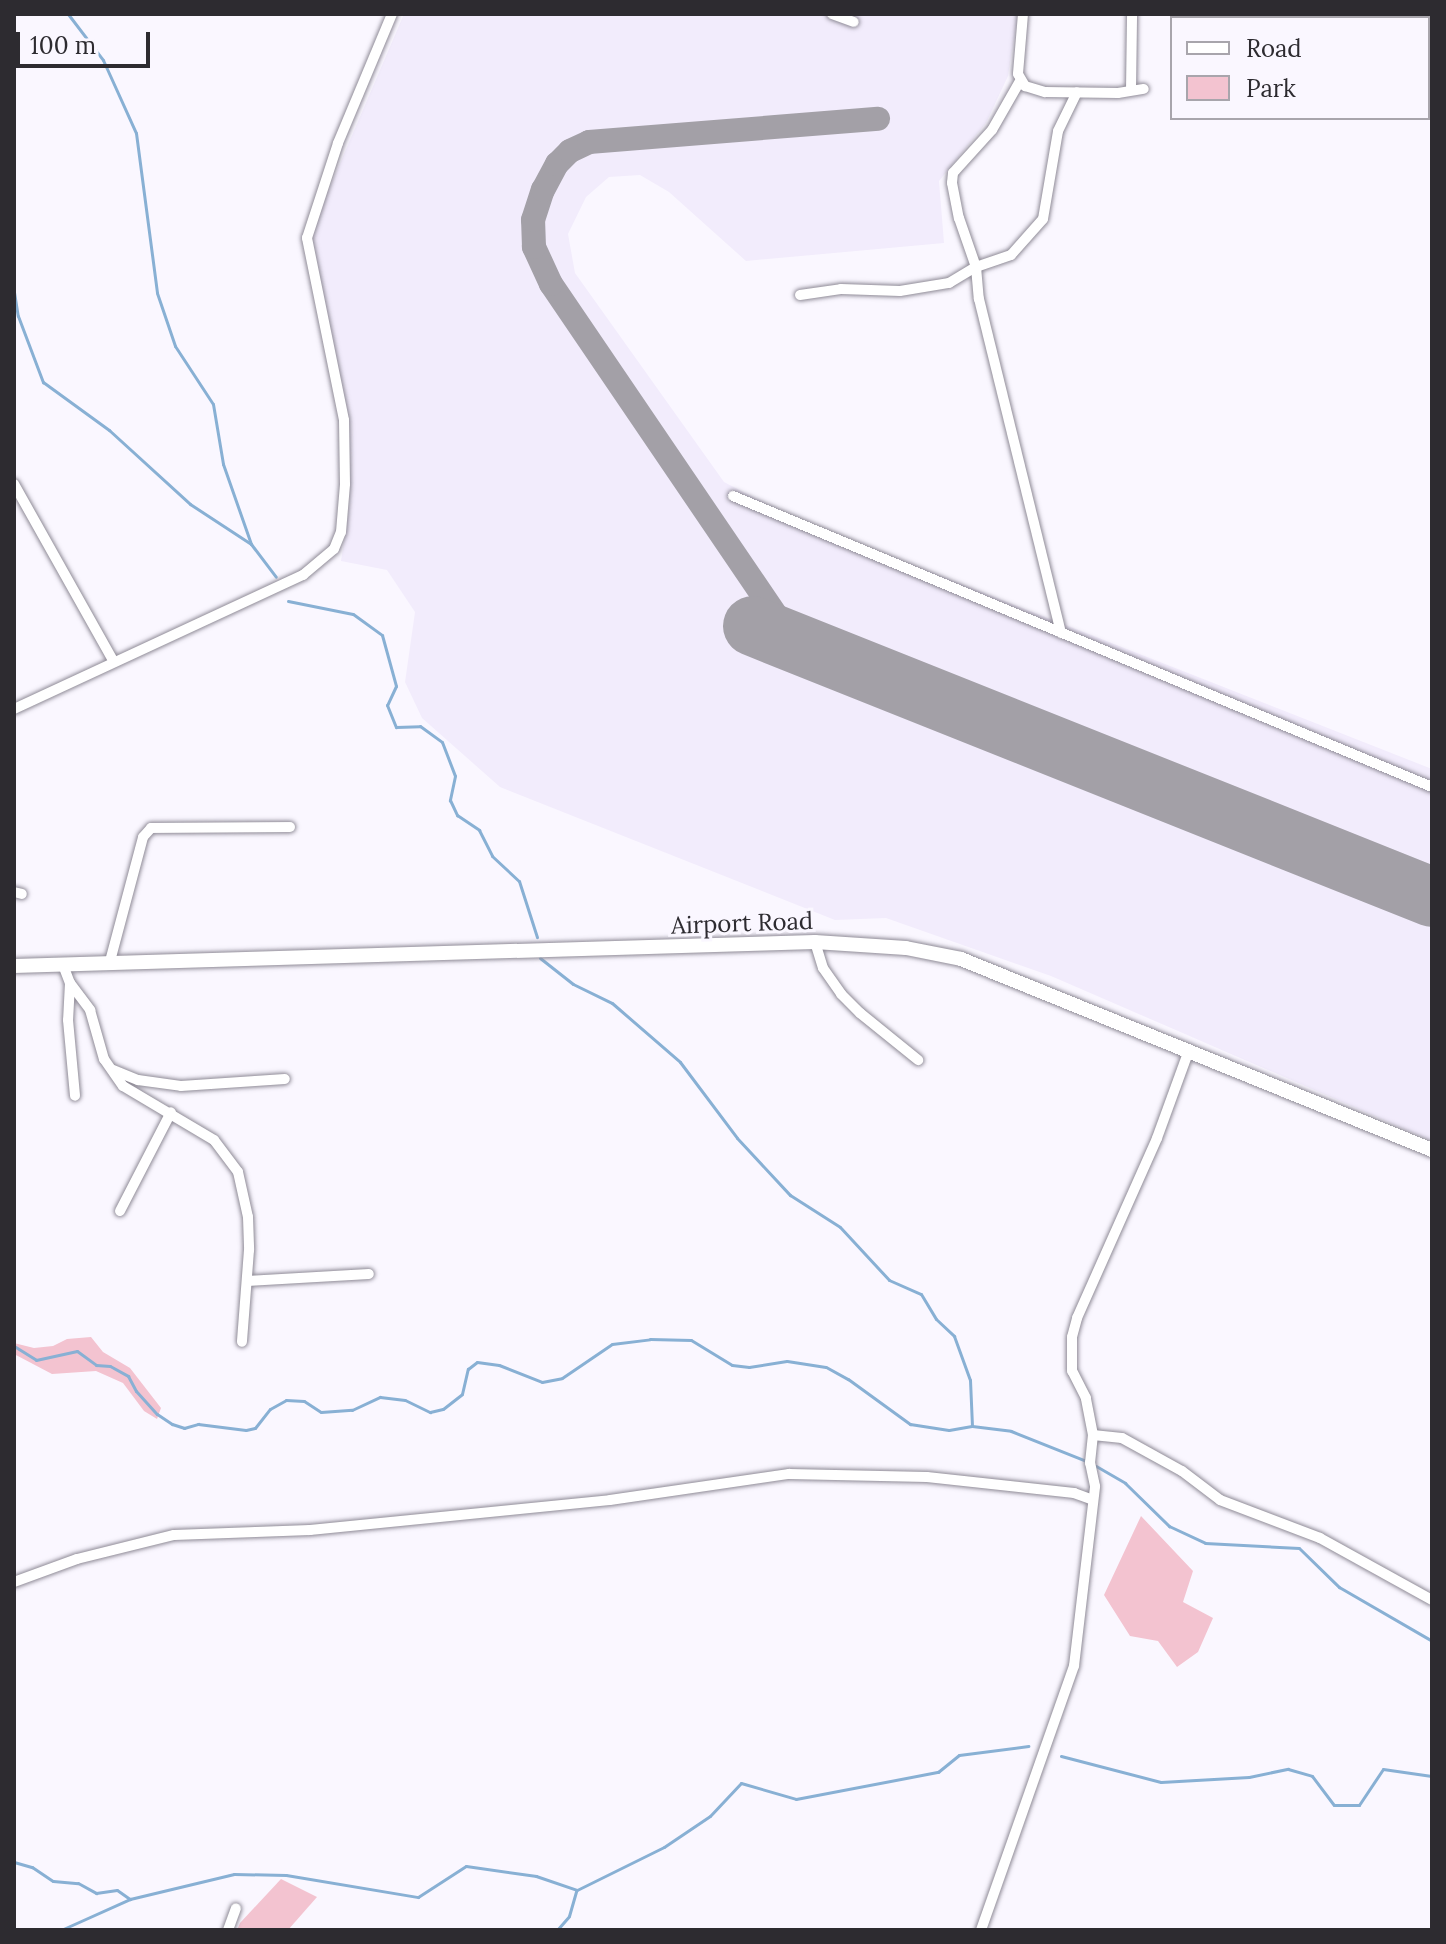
<!DOCTYPE html>
<style>
body{margin:0}
#map{position:relative;width:1446px;height:1944px;overflow:hidden;background:#faf7ff;font-family:Lora,serif}
div>[style]{position:absolute}
[style*='--x']{left:calc(var(--x)*1px);top:calc(var(--y)*1px);width:calc(var(--w)*1px);rotate:calc(var(--a)*1deg)}
.built>*{inset:0;background:#f2ecfc}
.green>*{inset:0;background:#f3c3d0}
.stream>*{height:3px;margin:-1.5px;padding:0 1.5px;transform-origin:1.5px;border-radius:1.5px;background:#88b0d4}
.taxiway>*{height:24px;margin:-12px;padding:0 12px;transform-origin:12px;border-radius:12px;background:#a3a0a7}
.runway>*{height:60px;margin:-30px;padding:0 30px;transform-origin:30px;border-radius:30px;background:#a3a0a7}
.roads{filter:drop-shadow(0 0 2px #8f8b97) drop-shadow(0 0 2px #8f8b97)}
.street>*{height:10px;margin:-5px;padding:0 5px;transform-origin:5px;border-radius:5px;background:#fff}
.secondary>*{height:14px;margin:-7px;padding:0 7px;transform-origin:7px;border-radius:7px;background:#fff}
span{translate:-50% -50%;white-space:nowrap;text-align:center;line-height:1.15;-webkit-text-stroke:6px #faf7ff;paint-order:stroke}
.street-label{font-size:24px;color:#2d2b30}
.frame{position:absolute;inset:0;border:16px solid #2d2b30;pointer-events:none}
.legend{position:absolute;left:1170px;top:16px;width:260px;height:104px;box-sizing:border-box;background:#faf7ff;border:2px solid #a8a5ac;margin:0;padding:10px 14px;list-style:none;font-size:24px;color:#2d2b30}
.legend li{display:flex;align-items:center;gap:16px;height:40px}
.legend b{width:40px;border:2px solid #a8a5ac}
.scale{position:absolute;left:16px;top:32px;width:134px;height:36px;box-sizing:border-box;border:4px solid #2d2b30;border-top:0;padding-left:10px;font-size:24px;line-height:28px;white-space:nowrap;color:#2d2b30;-webkit-text-stroke:6px #faf7ff;paint-order:stroke}
</style>
<div id="map">
<div class="built">
<i style="clip-path:polygon(404px 14px,1018px 14px,1008px 76px,986px 123px,939px 181px,944px 243px,746px 261px,669px 192px,640px 175px,609px 177px,586px 197px,568px 234px,575px 273px,724px 482px,796px 519px,1432px 769px,1432px 1141px,1051px 976px,886px 918px,835px 920px,500px 787px,422px 718px,405px 682px,415px 612px,387px 570px,341px 561px,350px 504px,349px 428px,311px 231px)"></i>
</div>
<div class="green">
<i style="clip-path:polygon(91px 1337px,103px 1352px,130px 1368px,161px 1408px,157px 1419px,144px 1411px,123px 1383px,96px 1371px,52px 1374px,14px 1354px,14px 1343px,34px 1348px,53px 1346px,67px 1339px)"></i>
<i style="clip-path:polygon(1141px 1516px,1193px 1571px,1183px 1602px,1213px 1618px,1198px 1652px,1177px 1667px,1158px 1641px,1130px 1636px,1104px 1595px)"></i>
<i style="clip-path:polygon(281px 1879px,317px 1897px,288px 1930px,237px 1930px,240px 1923px)"></i>
</div>
<div class="stream">
<i style="--x:68;--y:14;--w:58;--a:52.7"></i>
<i style="--x:103;--y:60;--w:80;--a:65.7"></i>
<i style="--x:136;--y:133;--w:161;--a:82.5"></i>
<i style="--x:157;--y:293;--w:56;--a:71.2"></i>
<i style="--x:175;--y:346;--w:69;--a:56.8"></i>
<i style="--x:213;--y:404;--w:61;--a:80.5"></i>
<i style="--x:223;--y:464;--w:85;--a:70.7"></i>
<i style="--x:14;--y:292;--w:24;--a:81"></i>
<i style="--x:18;--y:316;--w:71;--a:69.3"></i>
<i style="--x:43;--y:382;--w:82;--a:36"></i>
<i style="--x:109;--y:430;--w:110;--a:42.4"></i>
<i style="--x:190;--y:504;--w:73;--a:33.3"></i>
<i style="--x:251;--y:544;--w:41;--a:52.9"></i>
<i style="--x:288;--y:601;--w:66;--a:11.3"></i>
<i style="--x:353;--y:614;--w:36;--a:36"></i>
<i style="--x:382;--y:635;--w:53;--a:74.6"></i>
<i style="--x:396;--y:686;--w:21;--a:115"></i>
<i style="--x:387;--y:705;--w:24;--a:68"></i>
<i style="--x:396;--y:727;--w:24;--a:-2"></i>
<i style="--x:420;--y:726;--w:27;--a:36"></i>
<i style="--x:442;--y:742;--w:36;--a:69"></i>
<i style="--x:455;--y:776;--w:25;--a:102"></i>
<i style="--x:450;--y:800;--w:17;--a:65"></i>
<i style="--x:457;--y:815;--w:27;--a:34"></i>
<i style="--x:479;--y:830;--w:29;--a:63"></i>
<i style="--x:492;--y:856;--w:37;--a:43"></i>
<i style="--x:519;--y:881;--w:59;--a:72.2"></i>
<i style="--x:540;--y:958;--w:42;--a:38.2"></i>
<i style="--x:573;--y:984;--w:43;--a:26"></i>
<i style="--x:612;--y:1003;--w:90;--a:40.9"></i>
<i style="--x:680;--y:1062;--w:95;--a:53.1"></i>
<i style="--x:737;--y:1138;--w:78;--a:47.1"></i>
<i style="--x:790;--y:1195;--w:59;--a:32.6"></i>
<i style="--x:840;--y:1227;--w:72;--a:47.2"></i>
<i style="--x:889;--y:1280;--w:35;--a:24"></i>
<i style="--x:921;--y:1294;--w:29;--a:59"></i>
<i style="--x:936;--y:1319;--w:25;--a:43"></i>
<i style="--x:954;--y:1336;--w:47;--a:70"></i>
<i style="--x:970;--y:1380;--w:45;--a:87.5"></i>
<i style="--x:14;--y:1346;--w:26;--a:32"></i>
<i style="--x:36;--y:1360;--w:42;--a:-12.4"></i>
<i style="--x:77;--y:1351;--w:24;--a:36"></i>
<i style="--x:96;--y:1365;--w:14;--a:4"></i>
<i style="--x:110;--y:1366;--w:21;--a:29"></i>
<i style="--x:128;--y:1376;--w:17;--a:62"></i>
<i style="--x:136;--y:1391;--w:31;--a:48"></i>
<i style="--x:157;--y:1414;--w:18;--a:34"></i>
<i style="--x:172;--y:1424;--w:13;--a:18"></i>
<i style="--x:184;--y:1428;--w:15;--a:-16"></i>
<i style="--x:198;--y:1424;--w:48;--a:7.1"></i>
<i style="--x:246;--y:1430;--w:9;--a:-13"></i>
<i style="--x:255;--y:1428;--w:24;--a:-52"></i>
<i style="--x:270;--y:1409;--w:18;--a:-29"></i>
<i style="--x:286;--y:1400;--w:18;--a:3"></i>
<i style="--x:304;--y:1401;--w:20;--a:33"></i>
<i style="--x:321;--y:1412;--w:31;--a:-4"></i>
<i style="--x:352;--y:1410;--w:31;--a:-25"></i>
<i style="--x:380;--y:1397;--w:25;--a:7"></i>
<i style="--x:405;--y:1400;--w:28;--a:26"></i>
<i style="--x:430;--y:1412;--w:13;--a:-13"></i>
<i style="--x:443;--y:1409;--w:24;--a:-38"></i>
<i style="--x:462;--y:1394;--w:26;--a:-77"></i>
<i style="--x:468;--y:1369;--w:11;--a:-38"></i>
<i style="--x:477;--y:1362;--w:22;--a:8"></i>
<i style="--x:499;--y:1365;--w:46;--a:21.6"></i>
<i style="--x:542;--y:1382;--w:20;--a:-11"></i>
<i style="--x:562;--y:1378;--w:60;--a:-34.2"></i>
<i style="--x:612;--y:1344;--w:38;--a:-7"></i>
<i style="--x:650;--y:1339;--w:41;--a:1.4"></i>
<i style="--x:691;--y:1340;--w:48;--a:31.4"></i>
<i style="--x:732;--y:1365;--w:17;--a:7"></i>
<i style="--x:749;--y:1367;--w:38;--a:-9"></i>
<i style="--x:787;--y:1361;--w:39;--a:9"></i>
<i style="--x:826;--y:1367;--w:25;--a:29"></i>
<i style="--x:848;--y:1379;--w:77;--a:36"></i>
<i style="--x:910;--y:1424;--w:39;--a:9"></i>
<i style="--x:949;--y:1430;--w:23;--a:-10"></i>
<i style="--x:972;--y:1426;--w:39;--a:7"></i>
<i style="--x:1011;--y:1431;--w:84;--a:21.7"></i>
<i style="--x:1096;--y:1466;--w:34;--a:30"></i>
<i style="--x:1125;--y:1483;--w:62;--a:44.3"></i>
<i style="--x:1169;--y:1526;--w:40;--a:25"></i>
<i style="--x:1205;--y:1543;--w:94;--a:3"></i>
<i style="--x:1299;--y:1548;--w:56;--a:44.3"></i>
<i style="--x:1339;--y:1587;--w:108;--a:30.1"></i>
<i style="--x:1061;--y:1756;--w:103;--a:14.6"></i>
<i style="--x:1161;--y:1782;--w:88;--a:-3.3"></i>
<i style="--x:1249;--y:1777;--w:40;--a:-12"></i>
<i style="--x:1288;--y:1769;--w:25;--a:16"></i>
<i style="--x:1312;--y:1776;--w:36;--a:53"></i>
<i style="--x:1334;--y:1805;--w:25;--a:0"></i>
<i style="--x:1359;--y:1805;--w:43;--a:-56.3"></i>
<i style="--x:1383;--y:1769;--w:49;--a:8.1"></i>
<i style="--x:14;--y:1862;--w:19;--a:16"></i>
<i style="--x:32;--y:1867;--w:25;--a:34"></i>
<i style="--x:53;--y:1881;--w:25;--a:5"></i>
<i style="--x:78;--y:1883;--w:21;--a:29"></i>
<i style="--x:96;--y:1893;--w:21;--a:-8"></i>
<i style="--x:117;--y:1890;--w:16;--a:35"></i>
<i style="--x:61;--y:1930;--w:76;--a:-24.2"></i>
<i style="--x:130;--y:1899;--w:107;--a:-13.5"></i>
<i style="--x:234;--y:1874;--w:52;--a:1.1"></i>
<i style="--x:286;--y:1875;--w:134;--a:9.5"></i>
<i style="--x:418;--y:1897;--w:57;--a:-32.9"></i>
<i style="--x:466;--y:1866;--w:71;--a:8.1"></i>
<i style="--x:536;--y:1876;--w:43;--a:18.9"></i>
<i style="--x:577;--y:1890;--w:97;--a:-26.3"></i>
<i style="--x:664;--y:1847;--w:55;--a:-34"></i>
<i style="--x:710;--y:1816;--w:45;--a:-46.8"></i>
<i style="--x:741;--y:1783;--w:57;--a:16.2"></i>
<i style="--x:796;--y:1799;--w:145;--a:-10.8"></i>
<i style="--x:938;--y:1772;--w:27;--a:-39"></i>
<i style="--x:959;--y:1755;--w:70;--a:-7.4"></i>
<i style="--x:557;--y:1930;--w:18;--a:-49"></i>
<i style="--x:569;--y:1916;--w:26;--a:-74"></i>
</div>
<div class="taxiway">
<i style="--x:795;--y:643;--w:434;--a:-124.2"></i>
<i style="--x:551;--y:284;--w:41;--a:-114.7"></i>
<i style="--x:534;--y:247;--w:27;--a:-92"></i>
<i style="--x:533;--y:220;--w:32;--a:-72"></i>
<i style="--x:543;--y:190;--w:30;--a:-62"></i>
<i style="--x:557;--y:164;--w:18;--a:-45"></i>
<i style="--x:570;--y:151;--w:21;--a:-25"></i>
<i style="--x:589;--y:142;--w:290;--a:-4.6"></i>
</div>
<div class="runway">
<i style="--x:753;--y:626;--w:731;--a:21.76"></i>
</div>
<div class="roads">
<div class="street">
<i style="--x:832;--y:14;--w:23;--a:20"></i>
<i style="--x:1023;--y:14;--w:60;--a:94.8"></i>
<i style="--x:1018;--y:74;--w:14;--a:60"></i>
<i style="--x:1025;--y:86;--w:21;--a:17"></i>
<i style="--x:1045;--y:92;--w:73;--a:0.8"></i>
<i style="--x:1118;--y:93;--w:26;--a:-9"></i>
<i style="--x:1020;--y:81;--w:56;--a:119.7"></i>
<i style="--x:992;--y:130;--w:58;--a:132.2"></i>
<i style="--x:953;--y:173;--w:10;--a:96"></i>
<i style="--x:952;--y:183;--w:36;--a:79"></i>
<i style="--x:959;--y:218;--w:52;--a:70.9"></i>
<i style="--x:976;--y:267;--w:32;--a:85"></i>
<i style="--x:979;--y:299;--w:344;--a:76.2"></i>
<i style="--x:1131;--y:90;--w:76;--a:-89.2"></i>
<i style="--x:800;--y:295;--w:41;--a:-8.3"></i>
<i style="--x:841;--y:289;--w:59;--a:1.9"></i>
<i style="--x:900;--y:291;--w:50;--a:-9.3"></i>
<i style="--x:949;--y:283;--w:31;--a:-31"></i>
<i style="--x:976;--y:267;--w:37;--a:-19"></i>
<i style="--x:1011;--y:255;--w:48;--a:-48.4"></i>
<i style="--x:1043;--y:219;--w:89;--a:-80.3"></i>
<i style="--x:1058;--y:131;--w:43;--a:-64"></i>
<i style="--x:14;--y:484;--w:204;--a:60.7"></i>
<i style="--x:733;--y:496;--w:757;--a:22.6"></i>
<i style="--x:14;--y:709;--w:319;--a:-24.9"></i>
<i style="--x:303;--y:575;--w:40;--a:-40"></i>
<i style="--x:334;--y:549;--w:18;--a:-68"></i>
<i style="--x:341;--y:532;--w:48;--a:-85.2"></i>
<i style="--x:345;--y:484;--w:64;--a:-90.9"></i>
<i style="--x:344;--y:420;--w:186;--a:-101.5"></i>
<i style="--x:307;--y:238;--w:100;--a:-71.9"></i>
<i style="--x:338;--y:143;--w:140;--a:-67.3"></i>
<i style="--x:14;--y:892;--w:8;--a:14"></i>
<i style="--x:815;--y:942;--w:27;--a:73"></i>
<i style="--x:823;--y:968;--w:32;--a:55"></i>
<i style="--x:841;--y:994;--w:27;--a:45"></i>
<i style="--x:860;--y:1013;--w:75;--a:39"></i>
<i style="--x:63;--y:965;--w:19;--a:69"></i>
<i style="--x:70;--y:983;--w:34;--a:53"></i>
<i style="--x:90;--y:1010;--w:51;--a:74.1"></i>
<i style="--x:104;--y:1059;--w:33;--a:55"></i>
<i style="--x:123;--y:1086;--w:106;--a:30.7"></i>
<i style="--x:214;--y:1140;--w:40;--a:53"></i>
<i style="--x:238;--y:1172;--w:46;--a:77.5"></i>
<i style="--x:248;--y:1217;--w:33;--a:88"></i>
<i style="--x:249;--y:1250;--w:92;--a:94.4"></i>
<i style="--x:109;--y:965;--w:132;--a:-75.1"></i>
<i style="--x:143;--y:837;--w:12;--a:-48"></i>
<i style="--x:151;--y:828;--w:139;--a:-0.4"></i>
<i style="--x:70;--y:983;--w:37;--a:93"></i>
<i style="--x:68;--y:1020;--w:76;--a:84.7"></i>
<i style="--x:113;--y:1070;--w:27;--a:22"></i>
<i style="--x:138;--y:1080;--w:43;--a:7.9"></i>
<i style="--x:181;--y:1086;--w:104;--a:-3.9"></i>
<i style="--x:120;--y:1211;--w:111;--a:-62.7"></i>
<i style="--x:247;--y:1281;--w:122;--a:-3.3"></i>
<i style="--x:1093;--y:1435;--w:38;--a:-101"></i>
<i style="--x:1086;--y:1398;--w:30;--a:-117"></i>
<i style="--x:1072;--y:1371;--w:34;--a:-90"></i>
<i style="--x:1072;--y:1337;--w:20;--a:-75"></i>
<i style="--x:1077;--y:1318;--w:197;--a:-66"></i>
<i style="--x:1157;--y:1138;--w:90;--a:-70"></i>
<i style="--x:14;--y:1582;--w:67;--a:-20.1"></i>
<i style="--x:77;--y:1559;--w:100;--a:-13.9"></i>
<i style="--x:174;--y:1535;--w:136;--a:-2.1"></i>
<i style="--x:310;--y:1530;--w:301;--a:-5.7"></i>
<i style="--x:610;--y:1500;--w:181;--a:-8.3"></i>
<i style="--x:789;--y:1474;--w:138;--a:1.2"></i>
<i style="--x:927;--y:1477;--w:148;--a:6.2"></i>
<i style="--x:1074;--y:1493;--w:20;--a:20"></i>
<i style="--x:228;--y:1930;--w:23;--a:-70"></i>
<i style="--x:981;--y:1930;--w:280;--a:-70.6"></i>
<i style="--x:1074;--y:1666;--w:181;--a:-83.3"></i>
<i style="--x:1095;--y:1486;--w:24;--a:-102"></i>
<i style="--x:1090;--y:1463;--w:28;--a:-84"></i>
<i style="--x:1093;--y:1435;--w:29;--a:6"></i>
<i style="--x:1122;--y:1438;--w:68;--a:28.8"></i>
<i style="--x:1182;--y:1471;--w:48;--a:37.3"></i>
<i style="--x:1220;--y:1500;--w:107;--a:20.8"></i>
<i style="--x:1320;--y:1538;--w:128;--a:29"></i>
</div>
<div class="secondary">
<i style="--x:14;--y:966;--w:801;--a:-1.72"></i>
<i style="--x:815;--y:942;--w:91;--a:3.8"></i>
<i style="--x:906;--y:948;--w:56;--a:11.3"></i>
<i style="--x:961;--y:959;--w:508;--a:22.07"></i>
</div>
</div>
<div class="street-label">
<span style="left:742px;top:923px;rotate:-2deg">Airport Road</span>
</div>
<div class="frame"></div>
<ul class="legend">
<li><b style="height:10px;background:#fff"></b>Road</li>
<li><b style="height:22px;background:#f3c3d0"></b>Park</li>
</ul>
<div class="scale">100 m</div>
</div>
